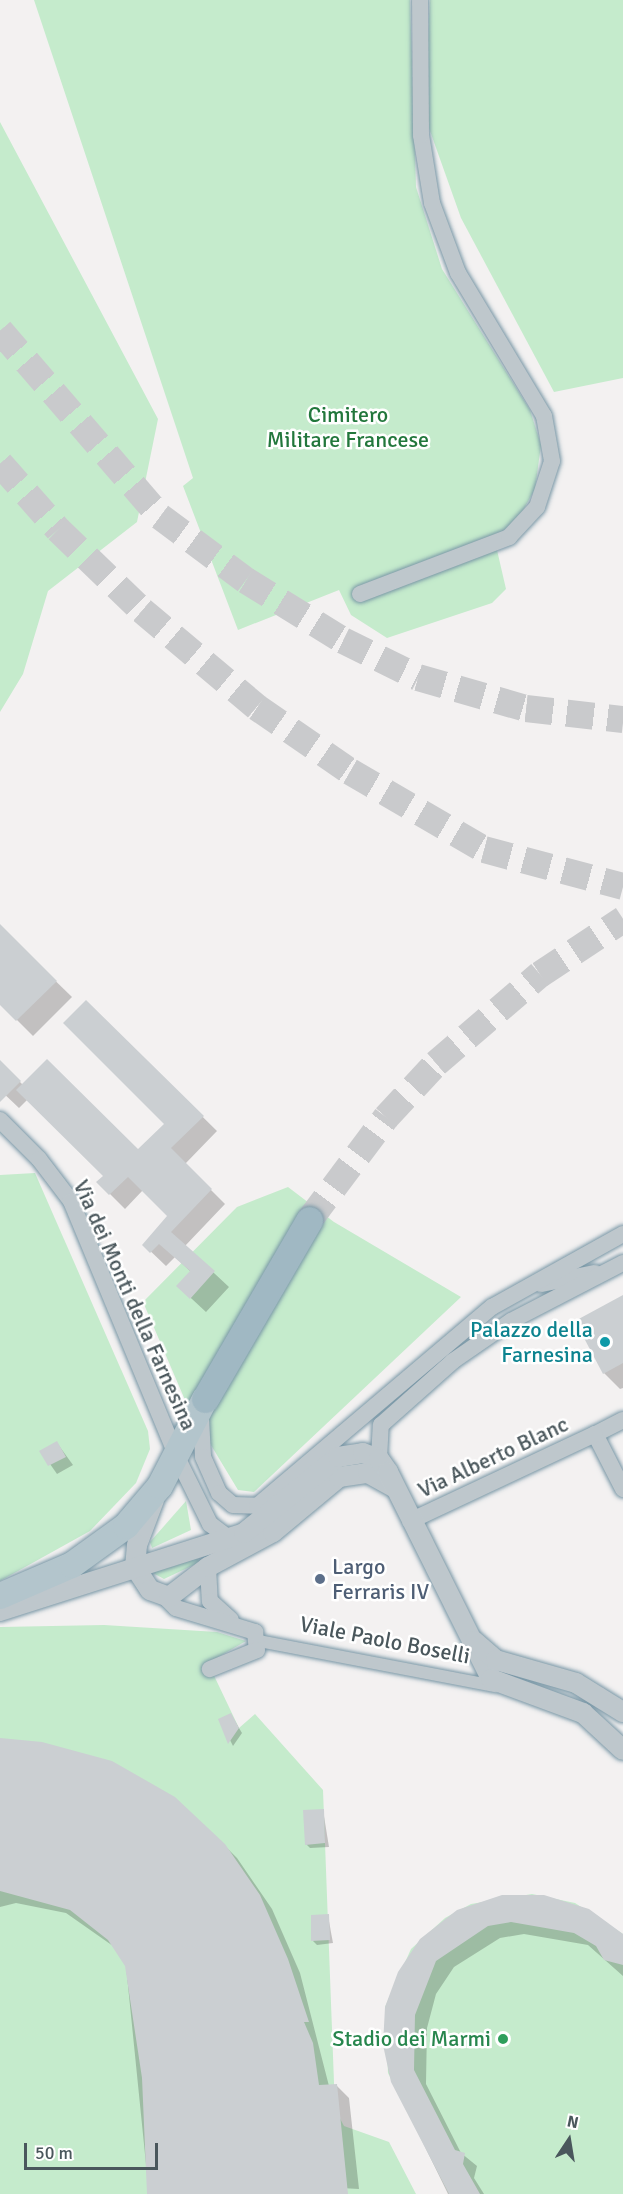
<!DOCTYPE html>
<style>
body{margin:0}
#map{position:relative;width:623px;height:2194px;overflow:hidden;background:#f3f1f1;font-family:Signika,sans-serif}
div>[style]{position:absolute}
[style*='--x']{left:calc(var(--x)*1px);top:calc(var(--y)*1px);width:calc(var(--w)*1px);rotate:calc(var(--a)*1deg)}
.green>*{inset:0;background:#c5ebcc}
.shadow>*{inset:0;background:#0003}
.building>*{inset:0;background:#cbcfd2}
.trunk-tunnel>*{height:27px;margin-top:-13.5px;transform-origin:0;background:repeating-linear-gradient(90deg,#c9cacc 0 27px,transparent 0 41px)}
.roads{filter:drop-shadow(0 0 2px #7997a6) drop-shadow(0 0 2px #7997a6)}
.pedestrian>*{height:12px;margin:-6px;padding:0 6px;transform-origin:6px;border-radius:6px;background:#bec7cc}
.minor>*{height:16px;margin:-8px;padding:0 8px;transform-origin:8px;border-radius:8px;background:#bec7cc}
.tertiary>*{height:20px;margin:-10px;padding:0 10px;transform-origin:10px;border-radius:10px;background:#bec7cc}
.primary>*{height:26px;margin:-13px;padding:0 13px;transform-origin:13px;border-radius:13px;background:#b3c5cc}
.trunk>*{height:27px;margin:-13.5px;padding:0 13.5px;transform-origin:13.5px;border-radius:13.5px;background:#a0b8c3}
.dots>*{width:16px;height:16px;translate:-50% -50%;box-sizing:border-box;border:3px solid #fff;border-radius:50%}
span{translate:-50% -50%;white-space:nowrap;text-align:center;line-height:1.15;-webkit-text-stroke:5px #fff;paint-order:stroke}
.park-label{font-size:22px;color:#22773c}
.street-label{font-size:22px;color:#4a575c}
.culture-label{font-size:22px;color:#0d838f}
.right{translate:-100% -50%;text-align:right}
.service-label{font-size:22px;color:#4e5e75}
.left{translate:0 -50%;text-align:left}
.leisure-label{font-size:22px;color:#27864d}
.north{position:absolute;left:539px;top:2110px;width:60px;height:60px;-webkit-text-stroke:4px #fff;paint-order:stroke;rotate:12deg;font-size:16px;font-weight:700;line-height:24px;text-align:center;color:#4a575c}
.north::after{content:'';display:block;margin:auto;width:21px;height:27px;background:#4a575c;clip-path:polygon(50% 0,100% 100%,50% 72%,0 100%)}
.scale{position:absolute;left:24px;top:2143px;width:134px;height:27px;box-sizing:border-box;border:3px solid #4a575c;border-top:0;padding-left:8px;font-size:18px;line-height:21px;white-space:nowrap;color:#4a575c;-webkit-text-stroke:4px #fff;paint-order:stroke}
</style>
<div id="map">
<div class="green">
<i style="clip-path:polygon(34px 0,410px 0,416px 187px,442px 269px,530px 410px,541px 445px,535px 489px,517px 521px,494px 537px,506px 589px,492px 603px,387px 638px,351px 615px,339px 590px,238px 630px,183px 486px,193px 478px)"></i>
<i style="clip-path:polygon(430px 0,623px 0,623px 378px,554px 392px,461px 218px,424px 114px)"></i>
<i style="clip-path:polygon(0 122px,158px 419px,137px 522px,48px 591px,23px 674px,0 712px)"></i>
<i style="clip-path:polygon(35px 1173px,148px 1431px,150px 1449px,136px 1483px,90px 1531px,0 1581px,0 1175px)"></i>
<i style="clip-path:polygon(288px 1187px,334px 1222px,461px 1297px,254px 1492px,238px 1490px,188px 1407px,143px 1302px,237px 1207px)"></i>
<i style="clip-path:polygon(186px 1501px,191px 1530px,152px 1548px,150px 1542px)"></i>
<i style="clip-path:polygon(194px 1554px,200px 1562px,164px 1579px,153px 1573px)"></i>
<i style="clip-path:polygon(104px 1625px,217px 1632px,246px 1641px,208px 1663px,239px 1728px,255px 1714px,323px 1790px,335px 2109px,344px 2126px,389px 2142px,416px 2194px,0 2194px,0 1627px)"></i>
<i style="clip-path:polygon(532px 1894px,575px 1903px,623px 1934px,623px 2194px,449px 2194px,388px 2073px,385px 2007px,411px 1949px,445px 1918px,471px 1904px)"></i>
</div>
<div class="shadow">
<i style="clip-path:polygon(0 927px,72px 997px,33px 1036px,0 1003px)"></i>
<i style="clip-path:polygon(86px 1002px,217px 1131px,185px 1164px,225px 1204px,185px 1246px,229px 1287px,206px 1312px,178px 1286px,191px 1272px,175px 1257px,166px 1266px,144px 1245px,169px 1216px,143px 1190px,125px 1209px,98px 1182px,105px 1176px,28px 1099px,19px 1108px,0 1090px,0 1062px,23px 1085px,138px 1151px,166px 1124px)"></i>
<i style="clip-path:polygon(623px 1297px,623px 1388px,620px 1389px,604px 1373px)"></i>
<i style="clip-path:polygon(57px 1443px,73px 1465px,57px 1474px,41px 1451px)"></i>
<i style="clip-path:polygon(231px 1715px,242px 1733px,233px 1746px,220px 1720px)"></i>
<i style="clip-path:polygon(0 1743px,224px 1845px,237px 1858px,272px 1909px,300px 1973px,329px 2086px,336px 2085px,349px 2098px,359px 2189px,341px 2188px,340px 2194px,149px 2194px,126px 1966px,113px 1946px,66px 1913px,16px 1903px,0 1907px)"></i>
<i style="clip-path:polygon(323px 1810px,329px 1847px,310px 1848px,306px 1844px)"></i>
<i style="clip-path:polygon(458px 1911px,623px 1936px,623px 1976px,588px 1945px,524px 1934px,500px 1938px,454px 1967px,436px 1994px,427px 2028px,426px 2084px,461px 2153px,477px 2166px,474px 2178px,484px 2194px,448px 2194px,389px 2073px,385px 2017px)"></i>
<i style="clip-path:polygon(328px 1916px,333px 1943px,317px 1945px,313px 1941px)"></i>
</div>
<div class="building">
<i style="clip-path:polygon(0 924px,57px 981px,16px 1021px,0 1005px)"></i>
<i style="clip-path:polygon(86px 1000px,204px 1116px,171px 1148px,212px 1189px,171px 1232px,215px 1271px,190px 1299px,176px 1286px,190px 1271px,159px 1244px,150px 1253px,142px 1245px,167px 1216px,128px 1177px,109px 1195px,96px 1182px,103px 1176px,16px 1090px,47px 1059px,138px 1149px,164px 1124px,63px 1023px)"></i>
<i style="clip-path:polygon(0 1060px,21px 1081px,0 1102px)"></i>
<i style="clip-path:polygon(623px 1295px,623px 1363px,603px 1374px,575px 1321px)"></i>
<i style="clip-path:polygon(57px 1441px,66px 1457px,48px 1466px,39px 1451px)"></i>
<i style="clip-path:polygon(231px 1713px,239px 1728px,228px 1744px,218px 1719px)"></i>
<i style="clip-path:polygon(0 1738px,42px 1742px,112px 1761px,175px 1797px,225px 1844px,260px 1895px,288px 1959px,309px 2022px,304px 2022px,313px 2043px,319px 2085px,337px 2084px,348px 2194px,147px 2194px,142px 2078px,125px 1966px,108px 1940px,70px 1910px,0 1891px)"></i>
<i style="clip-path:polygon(324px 1809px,325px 1843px,305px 1845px,303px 1810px)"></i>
<i style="clip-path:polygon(502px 1895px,544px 1895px,589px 1909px,623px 1934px,623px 1965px,604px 1960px,596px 1946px,574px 1933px,511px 1922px,488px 1926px,436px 1961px,415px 2015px,414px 2070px,455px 2150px,465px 2153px,463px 2164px,480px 2194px,449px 2194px,391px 2082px,383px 2045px,385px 2007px,398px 1972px,420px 1939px,457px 1910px)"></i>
<i style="clip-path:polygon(329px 1914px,330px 1940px,311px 1941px,311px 1915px)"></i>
</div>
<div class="trunk-tunnel">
<i style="--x:0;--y:330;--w:245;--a:49.3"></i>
<i style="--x:160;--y:516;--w:107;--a:36.7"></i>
<i style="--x:246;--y:580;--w:114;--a:31.7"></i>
<i style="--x:343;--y:640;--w:84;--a:26.3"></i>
<i style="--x:418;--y:677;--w:112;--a:16"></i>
<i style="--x:526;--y:708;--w:98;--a:6.5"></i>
<i style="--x:0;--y:463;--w:88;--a:48.7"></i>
<i style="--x:58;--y:529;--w:117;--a:44"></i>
<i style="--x:142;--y:610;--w:150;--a:40.1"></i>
<i style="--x:257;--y:707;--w:113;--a:34.5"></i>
<i style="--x:350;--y:771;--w:155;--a:30.2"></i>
<i style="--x:484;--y:849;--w:144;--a:14.9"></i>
<i style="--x:309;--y:1220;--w:129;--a:-53.2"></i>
<i style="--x:386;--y:1117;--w:74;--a:-47.2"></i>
<i style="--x:436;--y:1063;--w:137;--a:-40.6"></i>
<i style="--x:540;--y:974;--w:100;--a:-33.5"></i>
</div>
<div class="roads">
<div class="pedestrian">
<i style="--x:259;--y:1641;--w:241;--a:10.8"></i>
</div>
<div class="minor">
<i style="--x:360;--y:594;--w:160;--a:-20.9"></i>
<i style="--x:509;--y:537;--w:41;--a:-47"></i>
<i style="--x:537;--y:507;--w:48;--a:-71.9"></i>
<i style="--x:552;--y:461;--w:46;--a:-100.1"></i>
<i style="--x:544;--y:416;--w:167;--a:-121"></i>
<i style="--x:458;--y:273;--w:75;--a:-110.4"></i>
<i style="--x:432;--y:203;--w:69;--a:-99.2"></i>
<i style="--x:421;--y:135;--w:135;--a:-90.4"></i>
<i style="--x:0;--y:1120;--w:55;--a:45"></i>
<i style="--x:39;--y:1159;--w:53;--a:52.7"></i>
<i style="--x:71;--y:1201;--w:277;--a:67.5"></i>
<i style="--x:177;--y:1457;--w:75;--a:63.8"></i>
<i style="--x:210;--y:1524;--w:21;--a:37"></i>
<i style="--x:541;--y:1284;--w:55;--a:-11.5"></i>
<i style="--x:201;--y:1418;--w:39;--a:87"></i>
<i style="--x:203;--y:1457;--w:39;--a:66"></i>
<i style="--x:219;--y:1493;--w:18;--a:41"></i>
<i style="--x:233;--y:1505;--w:24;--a:2"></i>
<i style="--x:257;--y:1506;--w:308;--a:-40.3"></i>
<i style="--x:492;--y:1307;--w:150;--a:-29.1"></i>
<i style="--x:623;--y:1420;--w:31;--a:153"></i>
<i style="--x:595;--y:1434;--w:62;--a:63"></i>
<i style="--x:379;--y:1459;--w:34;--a:-87"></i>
<i style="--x:381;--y:1425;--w:96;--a:-41.6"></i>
<i style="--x:453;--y:1361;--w:70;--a:-34.6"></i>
<i style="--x:511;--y:1321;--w:126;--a:-27.4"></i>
<i style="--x:410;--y:1521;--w:204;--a:-25.2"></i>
<i style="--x:208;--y:1567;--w:34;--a:87"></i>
<i style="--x:210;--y:1601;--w:28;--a:42"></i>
<i style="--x:164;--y:1596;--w:17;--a:45"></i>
<i style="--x:176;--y:1608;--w:83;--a:16.9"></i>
<i style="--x:255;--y:1632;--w:18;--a:84"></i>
<i style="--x:257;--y:1650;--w:51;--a:158"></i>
</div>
<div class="tertiary">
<i style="--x:154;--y:1500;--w:48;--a:110.7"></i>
<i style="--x:137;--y:1545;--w:22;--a:95"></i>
<i style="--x:135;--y:1567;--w:27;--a:57"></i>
<i style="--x:150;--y:1590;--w:20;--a:20"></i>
<i style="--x:169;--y:1597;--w:49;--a:-37.6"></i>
<i style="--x:208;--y:1567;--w:74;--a:-28.3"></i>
<i style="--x:273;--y:1532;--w:86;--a:-39.8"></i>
<i style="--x:339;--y:1477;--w:29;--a:-8"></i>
<i style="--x:368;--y:1473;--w:29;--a:29"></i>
<i style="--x:0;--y:1611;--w:256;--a:-17.7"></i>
<i style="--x:244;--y:1533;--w:121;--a:-39"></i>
<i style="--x:338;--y:1457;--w:25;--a:-9"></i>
<i style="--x:363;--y:1453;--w:17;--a:21"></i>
<i style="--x:379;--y:1459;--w:16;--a:55"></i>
<i style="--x:388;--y:1472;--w:231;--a:63.5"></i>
<i style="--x:491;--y:1679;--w:98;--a:20.3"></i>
<i style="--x:583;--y:1713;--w:54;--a:42.8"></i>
<i style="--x:474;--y:1641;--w:29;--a:41"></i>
<i style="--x:496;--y:1660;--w:83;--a:16"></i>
<i style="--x:576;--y:1683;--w:55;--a:31.7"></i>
</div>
<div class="primary">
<i style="--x:0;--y:1596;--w:78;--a:-23.3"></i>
<i style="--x:72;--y:1565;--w:67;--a:-35.8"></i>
<i style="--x:126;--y:1526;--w:52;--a:-49.6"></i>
<i style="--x:160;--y:1486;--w:98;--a:-62.7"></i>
</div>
<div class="trunk">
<i style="--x:205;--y:1399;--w:207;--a:-59.8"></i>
</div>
</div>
<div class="dots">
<i style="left:605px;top:1342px;background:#0f9aa8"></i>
<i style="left:320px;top:1579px;background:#5c6f8a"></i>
<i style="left:503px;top:2039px;background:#2e9e5b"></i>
</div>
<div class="park-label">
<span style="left:348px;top:427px">Cimitero<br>Militare Francese</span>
</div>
<div class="street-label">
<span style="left:135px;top:1305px;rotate:66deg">Via dei Monti della Farnesina</span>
<span style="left:493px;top:1457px;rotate:-25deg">Via Alberto Blanc</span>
<span style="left:385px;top:1640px;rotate:11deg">Viale Paolo Boselli</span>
</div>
<div class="culture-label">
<span class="right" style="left:593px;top:1342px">Palazzo della<br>Farnesina</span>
</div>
<div class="service-label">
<span class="left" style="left:332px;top:1579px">Largo<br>Ferraris IV</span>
</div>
<div class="leisure-label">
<span class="right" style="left:491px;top:2039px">Stadio dei Marmi</span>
</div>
<div class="north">N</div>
<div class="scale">50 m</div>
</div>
